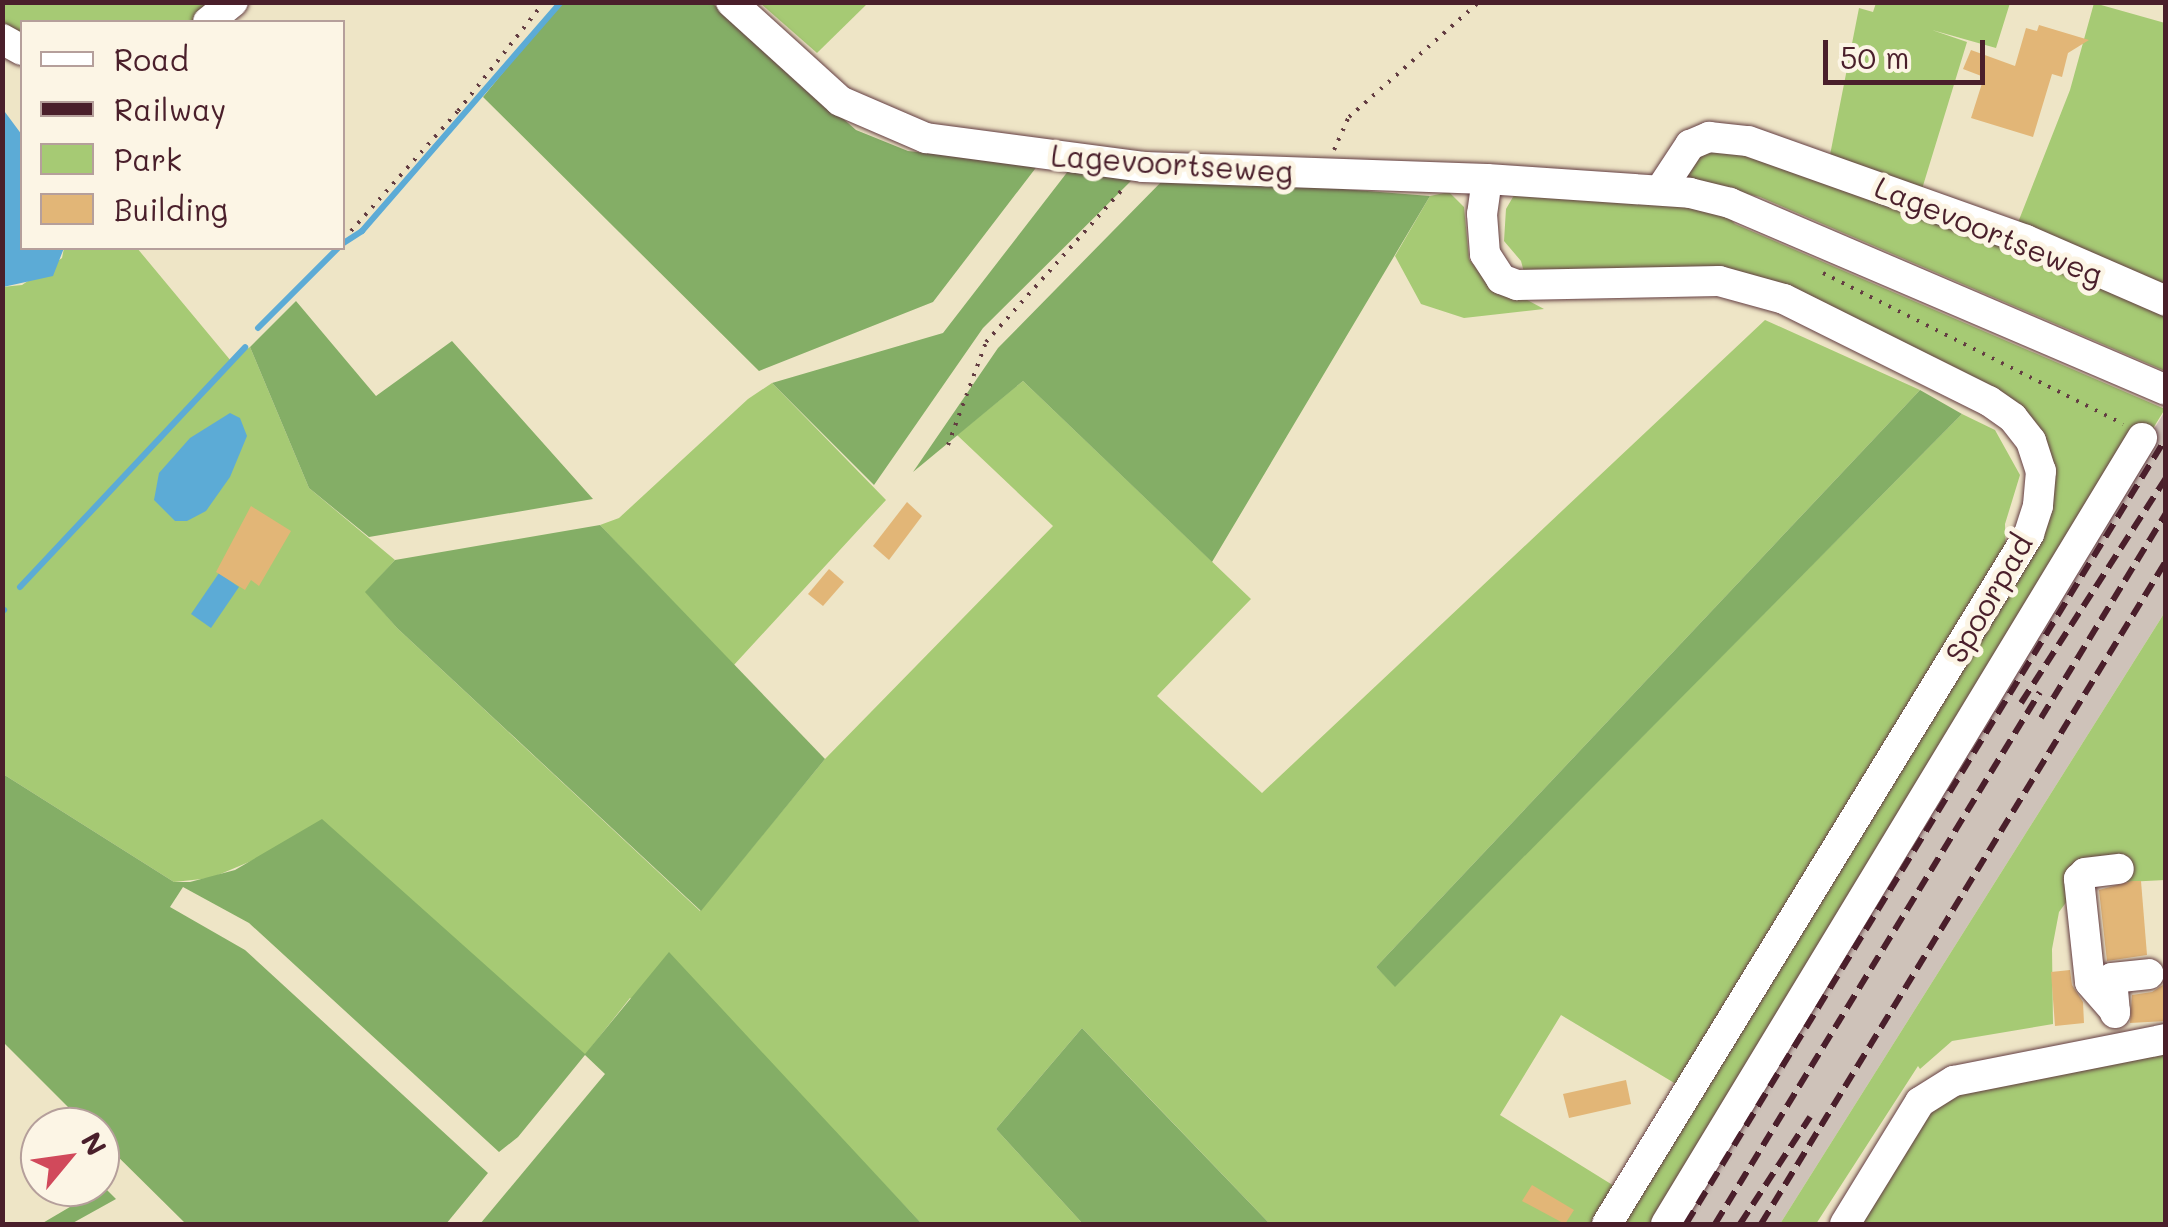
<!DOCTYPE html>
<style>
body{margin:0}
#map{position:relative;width:2168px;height:1227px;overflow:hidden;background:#eee5c6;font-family:Mali,sans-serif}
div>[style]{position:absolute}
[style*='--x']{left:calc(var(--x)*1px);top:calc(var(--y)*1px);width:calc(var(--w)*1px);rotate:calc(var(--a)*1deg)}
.industrial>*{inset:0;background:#cec2b9}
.green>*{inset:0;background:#a6ca74}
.forest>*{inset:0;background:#84ae66}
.water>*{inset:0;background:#5cabd6}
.stream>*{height:6px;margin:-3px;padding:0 3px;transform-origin:3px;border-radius:3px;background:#5cabd6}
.building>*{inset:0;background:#e2b677}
.path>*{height:4px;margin-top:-2px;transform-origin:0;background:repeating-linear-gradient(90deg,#633d42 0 2.5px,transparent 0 10.5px)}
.roads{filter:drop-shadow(0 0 2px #633d42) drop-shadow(0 0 2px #633d42)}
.minor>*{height:30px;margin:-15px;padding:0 15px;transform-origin:15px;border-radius:15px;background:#fff}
.rail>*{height:6px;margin-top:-3px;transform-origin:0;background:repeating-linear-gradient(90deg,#4a1f2b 0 15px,transparent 0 23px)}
span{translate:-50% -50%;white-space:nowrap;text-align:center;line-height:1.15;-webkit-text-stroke:10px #fcf5e5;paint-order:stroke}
.street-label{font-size:30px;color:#4a1f2b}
.frame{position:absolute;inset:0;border:5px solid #4a1f2b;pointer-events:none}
.legend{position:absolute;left:20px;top:20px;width:325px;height:230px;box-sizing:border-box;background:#fcf5e5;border:2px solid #b59f9b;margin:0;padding:12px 18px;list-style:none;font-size:30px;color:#4a1f2b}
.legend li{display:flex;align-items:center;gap:20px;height:50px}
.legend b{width:50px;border:2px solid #b59f9b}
.north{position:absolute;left:20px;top:1107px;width:100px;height:100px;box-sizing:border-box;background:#fcf5e5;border:2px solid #b59f9b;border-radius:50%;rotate:61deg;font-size:28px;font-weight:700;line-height:40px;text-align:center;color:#4a1f2b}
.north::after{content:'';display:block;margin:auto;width:35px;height:45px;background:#d1495b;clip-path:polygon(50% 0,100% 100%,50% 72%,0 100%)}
.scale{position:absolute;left:1823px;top:40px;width:162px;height:45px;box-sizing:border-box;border:5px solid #4a1f2b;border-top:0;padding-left:12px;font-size:30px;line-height:35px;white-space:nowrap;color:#4a1f2b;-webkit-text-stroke:8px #fcf5e5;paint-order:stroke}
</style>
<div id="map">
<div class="industrial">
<i style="clip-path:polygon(2165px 411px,2165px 612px,1780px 1224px,1670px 1224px)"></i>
</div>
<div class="green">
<i style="clip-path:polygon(3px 3px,229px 3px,204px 22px,22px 22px,22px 42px,3px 34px)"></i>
<i style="clip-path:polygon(760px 3px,868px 3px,817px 53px)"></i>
<i style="clip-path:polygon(1876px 3px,2010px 3px,1996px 48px,1932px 30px,1967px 42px,1922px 189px,1830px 155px,1859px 8px,1873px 12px)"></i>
<i style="clip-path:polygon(2094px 3px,2165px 23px,2165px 294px,2017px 225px,2070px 90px)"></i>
<i style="clip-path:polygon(1738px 147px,2165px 307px,2165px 371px,1760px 197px,1686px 179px,1683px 172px,1690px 154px)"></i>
<i style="clip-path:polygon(1517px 190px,1579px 192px,1725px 213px,1735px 224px,2165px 409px,1661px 1224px,1617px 1224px,2036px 538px,2040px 439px,1788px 292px,1525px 276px,1521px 261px,1504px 241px,1506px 209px)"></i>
<i style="clip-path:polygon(1449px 192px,1464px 207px,1469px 259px,1482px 276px,1544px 309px,1464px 318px,1421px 304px,1395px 256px,1430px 196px)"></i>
<i style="clip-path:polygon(64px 248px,137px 248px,231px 361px,250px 347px,309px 488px,395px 560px,366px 592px,397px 628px,700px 911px,825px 759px,1053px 526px,957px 435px,1023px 381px,1251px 599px,1157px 696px,1262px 793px,1765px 320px,1920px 390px,1376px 967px,1395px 986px,1962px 414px,1995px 430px,2020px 475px,2005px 524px,2006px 554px,1681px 1087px,1561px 1015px,1500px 1115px,1619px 1189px,1597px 1224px,1270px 1224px,1082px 1028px,996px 1129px,1083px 1224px,922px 1224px,833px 1130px,630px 998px,585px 1055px,425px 912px,256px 859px,211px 878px,174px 882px,3px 774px,2px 287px,22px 285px,62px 258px)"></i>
<i style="clip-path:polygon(772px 383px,886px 500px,733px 666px,600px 525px,619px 518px,748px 399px)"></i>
<i style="clip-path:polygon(2165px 612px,2165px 880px,2088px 884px,2073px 893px,2059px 912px,2052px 949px,2053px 1024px,1952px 1041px,1920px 1069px,1918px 1066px,1816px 1224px,1780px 1224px)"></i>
<i style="clip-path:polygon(2165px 1052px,2165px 1224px,1861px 1224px,1939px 1097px)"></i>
</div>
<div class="forest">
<i style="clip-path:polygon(560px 3px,712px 3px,856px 130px,908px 151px,1038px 165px,933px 302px,759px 371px,483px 97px)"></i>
<i style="clip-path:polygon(1072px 166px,1137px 175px,983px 328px,874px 485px,772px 383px,943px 333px)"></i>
<i style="clip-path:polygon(1168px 175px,1430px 196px,1212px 562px,1023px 381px,913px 472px,998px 348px)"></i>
<i style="clip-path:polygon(296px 301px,376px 396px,452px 341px,593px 499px,369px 537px,309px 488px,250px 347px)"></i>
<i style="clip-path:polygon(1920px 390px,1962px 414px,1395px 987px,1376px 967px)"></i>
<i style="clip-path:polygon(600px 525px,825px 759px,701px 911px,397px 628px,365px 592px,395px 560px)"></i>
<i style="clip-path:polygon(3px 774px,174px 882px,190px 882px,235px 870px,322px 819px,585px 1054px,669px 952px,922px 1224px,480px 1224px,605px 1074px,585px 1055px,518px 1137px,499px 1152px,249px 923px,183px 887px,170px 907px,245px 950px,488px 1173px,446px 1224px,186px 1224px,100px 1139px,100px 1127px,88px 1127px,3px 1042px)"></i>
<i style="clip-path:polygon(1082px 1028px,1146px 1095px,1270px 1224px,1083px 1224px,996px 1129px)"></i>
<i style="clip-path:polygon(100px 1183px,116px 1199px,71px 1224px,41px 1224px,75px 1204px,66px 1187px,100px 1187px)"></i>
</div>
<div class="water">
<i style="clip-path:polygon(2px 108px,22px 135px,22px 248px,64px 248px,53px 276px,3px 287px)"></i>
<i style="clip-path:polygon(230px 413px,240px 418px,247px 436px,230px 477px,206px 511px,187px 521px,175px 521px,154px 500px,159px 473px,190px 438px)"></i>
<i style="clip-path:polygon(219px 573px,239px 587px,211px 628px,191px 614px)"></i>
</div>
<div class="stream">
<i style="--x:342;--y:244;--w:24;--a:-33"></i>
<i style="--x:362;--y:231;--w:303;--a:-49"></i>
<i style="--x:258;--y:328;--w:113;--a:-45"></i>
<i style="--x:20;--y:587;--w:329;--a:-46.8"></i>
<i style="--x:2;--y:612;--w:3;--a:-45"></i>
</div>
<div class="building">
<i style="clip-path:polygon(2039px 25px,2089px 40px,2068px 53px,2062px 77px,2052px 74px,2033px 137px,1971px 118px,1984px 77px,1963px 69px,1971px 50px,2015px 66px,2026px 28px,2037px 31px)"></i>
<i style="clip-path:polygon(907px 502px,922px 516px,889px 560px,873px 546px)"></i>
<i style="clip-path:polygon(251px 506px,291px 531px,259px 586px,251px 580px,245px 590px,216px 572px)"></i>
<i style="clip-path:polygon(829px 569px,844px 582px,823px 606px,808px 594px)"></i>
<i style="clip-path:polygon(2132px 881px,2141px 881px,2147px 955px,2107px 961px,2099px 890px)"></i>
<i style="clip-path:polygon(2070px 970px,2072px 985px,2083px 1002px,2084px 1023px,2055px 1026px,2051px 972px)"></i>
<i style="clip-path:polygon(2166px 983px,2166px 1021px,2130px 1023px,2132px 995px,2152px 992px)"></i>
<i style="clip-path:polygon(1626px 1080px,1631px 1104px,1569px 1118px,1563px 1094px)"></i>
<i style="clip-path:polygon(1532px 1185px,1574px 1210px,1565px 1224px,1522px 1201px)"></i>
</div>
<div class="path">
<i style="--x:1334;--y:150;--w:36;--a:-66"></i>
<i style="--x:1349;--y:117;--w:174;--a:-41.5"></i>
<i style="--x:351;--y:231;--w:161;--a:-48.3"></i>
<i style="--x:458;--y:111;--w:139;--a:-51.7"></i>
<i style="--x:1823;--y:273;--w:336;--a:26.7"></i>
<i style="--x:948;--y:445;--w:110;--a:-69.7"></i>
<i style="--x:986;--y:342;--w:205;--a:-48.2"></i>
</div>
<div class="roads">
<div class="minor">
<i style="--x:731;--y:2;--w:147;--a:42.2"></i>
<i style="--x:840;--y:101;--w:94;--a:23.3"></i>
<i style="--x:926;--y:138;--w:219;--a:7.6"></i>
<i style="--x:1143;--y:167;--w:344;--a:2"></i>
<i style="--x:1487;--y:179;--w:203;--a:3.9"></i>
<i style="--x:1690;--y:193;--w:41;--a:14"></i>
<i style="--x:1730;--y:203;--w:474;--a:23.2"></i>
<i style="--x:208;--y:22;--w:32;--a:-39"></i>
<i style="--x:2;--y:39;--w:23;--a:29"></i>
<i style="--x:1487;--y:179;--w:35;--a:98"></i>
<i style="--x:1482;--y:214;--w:40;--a:85.7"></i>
<i style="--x:1485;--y:254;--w:30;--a:57"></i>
<i style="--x:1501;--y:279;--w:17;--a:21"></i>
<i style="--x:1517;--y:285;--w:202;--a:-1.1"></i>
<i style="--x:1719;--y:281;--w:67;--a:15.5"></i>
<i style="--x:1784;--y:299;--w:229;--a:26.5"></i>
<i style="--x:1989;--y:401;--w:29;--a:35"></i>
<i style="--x:2013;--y:418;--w:29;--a:52"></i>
<i style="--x:2031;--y:441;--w:32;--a:72"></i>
<i style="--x:2041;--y:471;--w:35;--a:95"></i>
<i style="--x:2038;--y:506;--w:29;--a:108"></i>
<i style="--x:2029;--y:534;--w:809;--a:121.45"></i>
<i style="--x:1661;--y:189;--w:53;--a:-56.6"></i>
<i style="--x:1690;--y:145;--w:21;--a:-23"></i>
<i style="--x:1709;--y:137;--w:39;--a:6"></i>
<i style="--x:1748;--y:141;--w:295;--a:19.6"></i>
<i style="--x:2026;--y:240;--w:153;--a:23.5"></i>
<i style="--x:2115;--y:1011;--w:38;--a:-131"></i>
<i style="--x:2090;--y:982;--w:104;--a:-96.1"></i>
<i style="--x:2079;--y:879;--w:8;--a:-45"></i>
<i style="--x:2085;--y:873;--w:34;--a:-7"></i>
<i style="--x:2115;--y:1013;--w:35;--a:-95"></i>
<i style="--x:2112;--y:978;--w:37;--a:-6"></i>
<i style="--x:1666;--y:1224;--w:919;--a:-58.8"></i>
<i style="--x:1845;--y:1224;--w:143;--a:-58.4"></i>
<i style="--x:1920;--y:1102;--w:40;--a:-32"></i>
<i style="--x:1954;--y:1081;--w:216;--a:-11.2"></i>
</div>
</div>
<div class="rail">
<i style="--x:2021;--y:703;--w:268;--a:-57.2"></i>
<i style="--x:2041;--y:718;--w:240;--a:-58.6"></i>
<i style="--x:1686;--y:1224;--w:921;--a:-58.59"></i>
<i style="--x:1715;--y:1224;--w:623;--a:-58.58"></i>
<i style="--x:1740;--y:1224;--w:128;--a:-56.8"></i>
<i style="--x:1761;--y:1224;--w:777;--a:-58.58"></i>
</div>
<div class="street-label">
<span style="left:1172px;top:163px;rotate:4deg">Lagevoortseweg</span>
<span style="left:1989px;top:230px;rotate:22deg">Lagevoortseweg</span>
<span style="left:1988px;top:598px;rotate:-60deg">Spoorpad</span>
</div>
<div class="frame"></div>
<ul class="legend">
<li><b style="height:12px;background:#fff"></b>Road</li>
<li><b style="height:12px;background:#4a1f2b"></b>Railway</li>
<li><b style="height:28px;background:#a6ca74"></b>Park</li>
<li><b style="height:28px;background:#e2b677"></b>Building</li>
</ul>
<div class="north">N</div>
<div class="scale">50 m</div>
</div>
